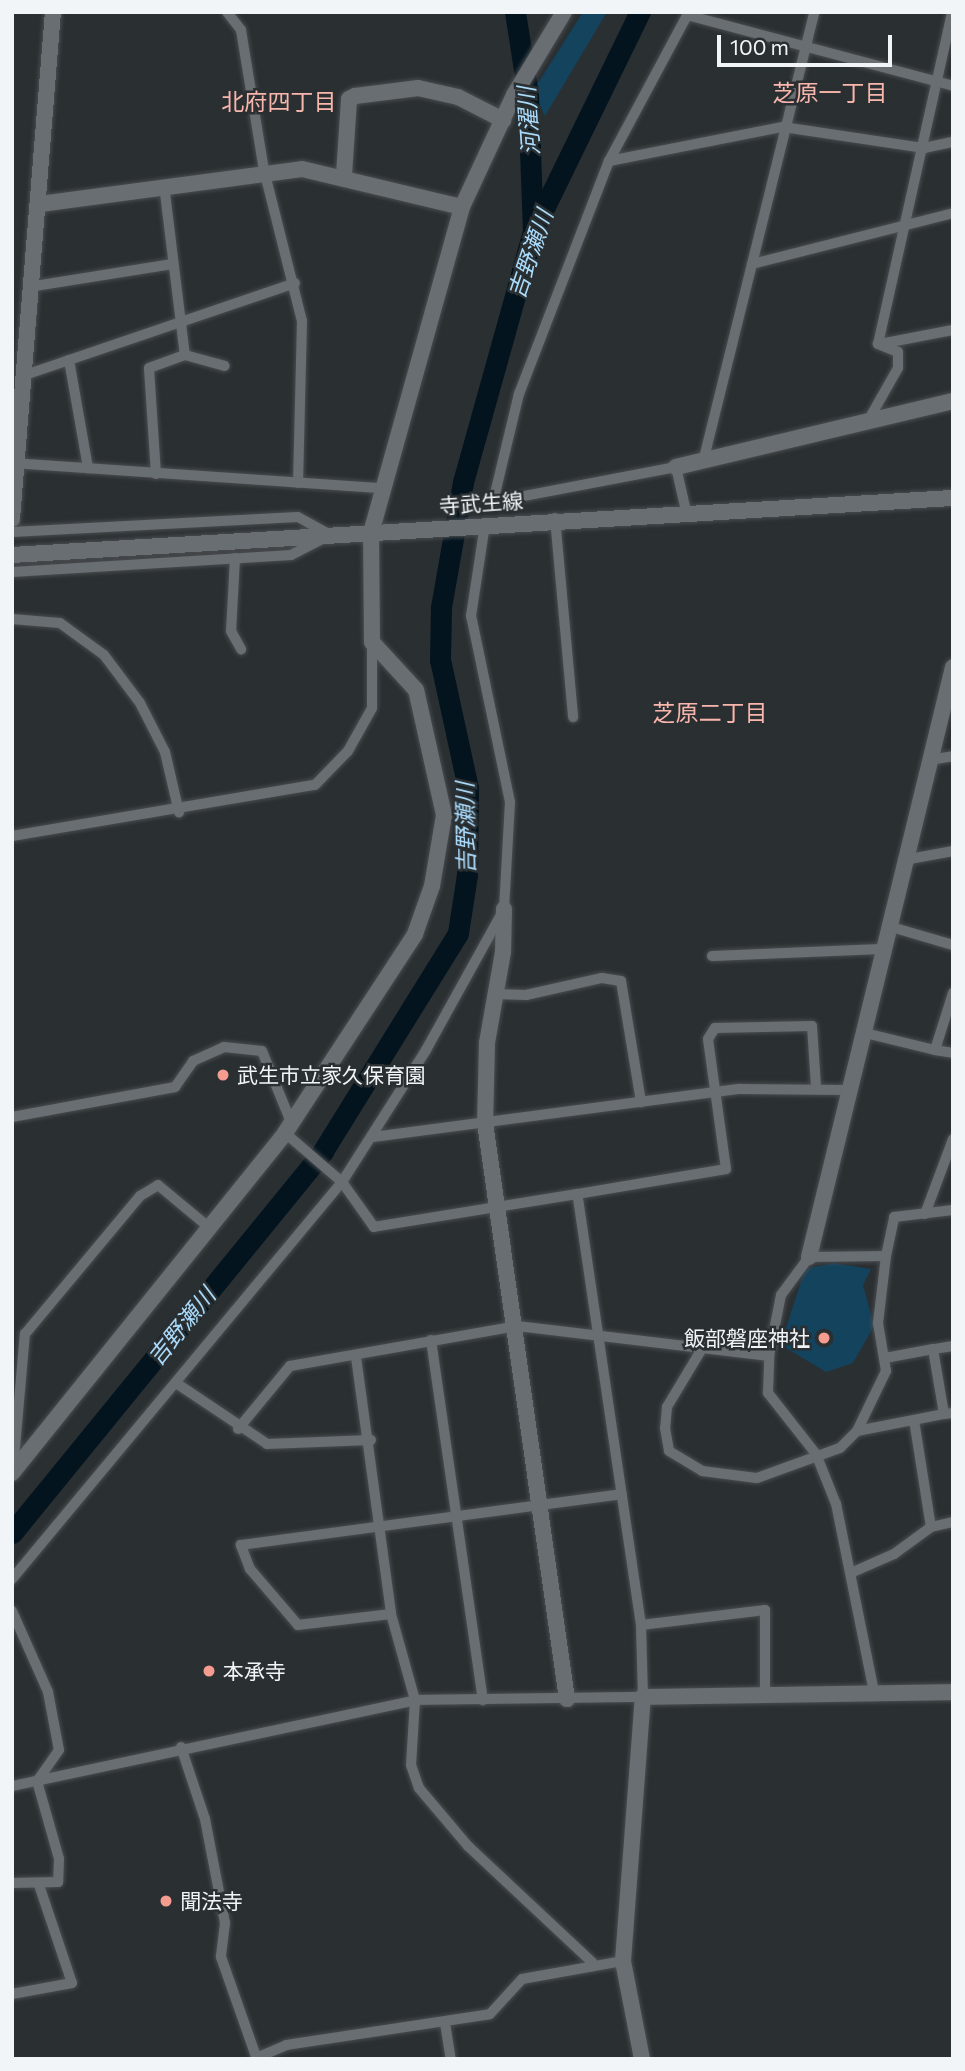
<!DOCTYPE html>
<meta charset="utf-8">
<style>
body{margin:0}
#map{position:relative;width:965px;height:2071px;overflow:hidden;background:#2a2f32;font-family:Commissioner,"Noto Sans JP",sans-serif}
div>[style]{position:absolute}
[style*='--x']{left:calc(var(--x)*1px);top:calc(var(--y)*1px);width:calc(var(--w)*1px);rotate:calc(var(--a)*1deg)}
.green>*{inset:0;background:#13435d}
.river>*{height:21px;margin:-10.5px;padding:0 10.5px;transform-origin:10.5px;border-radius:10.5px;background:#03141f}
.roads{filter:drop-shadow(0 0 2px #494c4f) drop-shadow(0 0 2px #494c4f)}
.street>*{height:10px;margin:-5px;padding:0 5px;transform-origin:5px;border-radius:5px;background:#696e72}
.secondary>*{height:16px;margin:-8px;padding:0 8px;transform-origin:8px;border-radius:8px;background:#696e72}
.dots>*{width:19px;height:19px;translate:-50% -50%;box-sizing:border-box;border:4px solid #2a2f32;border-radius:50%}
span{translate:-50% -50%;white-space:nowrap;text-align:center;line-height:1.15;-webkit-text-stroke:5px #2a2f32;paint-order:stroke}
.street-label{font-size:21px;color:#f2f5f7}
.poi-label{font-size:21px;color:#f2f5f7}
.left{translate:0 -50%;text-align:left}
.right{translate:-100% -50%;text-align:right}
.neighbourhood-label{font-size:23px;color:#f9b6ac}
.water-label{font-size:23px;color:#aadbfb;font-style:italic}
.frame{position:absolute;inset:0;border:14px solid #f2f5f7;pointer-events:none}
.scale{position:absolute;left:717px;top:35px;width:175px;height:32px;box-sizing:border-box;border:4px solid #f2f5f7;border-top:0;padding-left:9px;font-size:21px;line-height:24px;white-space:nowrap;color:#f2f5f7;-webkit-text-stroke:5px #2a2f32;paint-order:stroke}
</style>
<div id="map">
<div class="green">
<i style="clip-path:polygon(583px 12px,607px 12px,545px 116px,533px 91px)"></i>
<i style="clip-path:polygon(834px 1263px,871px 1269px,863px 1285px,874px 1326px,853px 1363px,826px 1372px,786px 1348px,785px 1331px,805px 1269px)"></i>
</div>
<div class="river">
<i style="--x:515;--y:12;--w:84;--a:81.1"></i>
<i style="--x:528;--y:95;--w:134;--a:87.9"></i>
<i style="--x:12;--y:1533;--w:493;--a:-50.8"></i>
<i style="--x:323;--y:1151;--w:256;--a:-58.2"></i>
<i style="--x:458;--y:933;--w:59;--a:-81.2"></i>
<i style="--x:467;--y:875;--w:87;--a:-89.3"></i>
<i style="--x:468;--y:788;--w:131;--a:-102.3"></i>
<i style="--x:440;--y:660;--w:53;--a:-88.9"></i>
<i style="--x:441;--y:607;--w:127;--a:-80"></i>
<i style="--x:463;--y:482;--w:261;--a:-74.4"></i>
<i style="--x:533;--y:231;--w:244;--a:-64"></i>
</div>
<div class="roads">
<div class="street">
<i style="--x:227;--y:12;--w:23;--a:52"></i>
<i style="--x:241;--y:30;--w:142;--a:80.7"></i>
<i style="--x:264;--y:170;--w:156;--a:75.9"></i>
<i style="--x:302;--y:321;--w:162;--a:91.4"></i>
<i style="--x:687;--y:15;--w:275;--a:14.9"></i>
<i style="--x:609;--y:161;--w:177;--a:-11.1"></i>
<i style="--x:783;--y:127;--w:143;--a:8.5"></i>
<i style="--x:924;--y:148;--w:30;--a:-12"></i>
<i style="--x:164;--y:185;--w:171;--a:83"></i>
<i style="--x:752;--y:264;--w:207;--a:-14.2"></i>
<i style="--x:35;--y:286;--w:139;--a:-9.1"></i>
<i style="--x:880;--y:344;--w:74;--a:-10.9"></i>
<i style="--x:69;--y:360;--w:110;--a:80"></i>
<i style="--x:28;--y:374;--w:282;--a:-18.8"></i>
<i style="--x:868;--y:421;--w:61;--a:-60.5"></i>
<i style="--x:898;--y:368;--w:16;--a:-90"></i>
<i style="--x:898;--y:352;--w:22;--a:-158"></i>
<i style="--x:878;--y:344;--w:340;--a:-77.4"></i>
<i style="--x:703;--y:462;--w:463;--a:-76.1"></i>
<i style="--x:12;--y:463;--w:371;--a:3.9"></i>
<i style="--x:156;--y:474;--w:106;--a:-93.8"></i>
<i style="--x:149;--y:368;--w:38;--a:-20"></i>
<i style="--x:185;--y:355;--w:41;--a:15.4"></i>
<i style="--x:686;--y:511;--w:45;--a:-102.8"></i>
<i style="--x:676;--y:467;--w:186;--a:169.2"></i>
<i style="--x:493;--y:502;--w:111;--a:-76.5"></i>
<i style="--x:519;--y:394;--w:250;--a:-68.9"></i>
<i style="--x:609;--y:161;--w:169;--a:-61.8"></i>
<i style="--x:555;--y:518;--w:200;--a:84.8"></i>
<i style="--x:12;--y:532;--w:286;--a:-3"></i>
<i style="--x:298;--y:517;--w:37;--a:29"></i>
<i style="--x:235;--y:558;--w:73;--a:93.1"></i>
<i style="--x:231;--y:631;--w:21;--a:61"></i>
<i style="--x:12;--y:572;--w:280;--a:-3.5"></i>
<i style="--x:291;--y:555;--w:34;--a:-27"></i>
<i style="--x:12;--y:619;--w:48;--a:4.8"></i>
<i style="--x:60;--y:623;--w:54;--a:36"></i>
<i style="--x:104;--y:655;--w:60;--a:53.1"></i>
<i style="--x:140;--y:703;--w:55;--a:63"></i>
<i style="--x:165;--y:752;--w:62;--a:76.9"></i>
<i style="--x:929;--y:760;--w:24;--a:-9"></i>
<i style="--x:12;--y:836;--w:307;--a:-9.6"></i>
<i style="--x:315;--y:785;--w:47;--a:-45.9"></i>
<i style="--x:348;--y:751;--w:49;--a:-60.8"></i>
<i style="--x:372;--y:708;--w:66;--a:-90"></i>
<i style="--x:904;--y:860;--w:50;--a:-10.4"></i>
<i style="--x:888;--y:926;--w:68;--a:16.3"></i>
<i style="--x:712;--y:956;--w:170;--a:-2.4"></i>
<i style="--x:495;--y:994;--w:31;--a:2"></i>
<i style="--x:526;--y:995;--w:78;--a:-12.6"></i>
<i style="--x:602;--y:978;--w:19;--a:9"></i>
<i style="--x:621;--y:981;--w:123;--a:80.6"></i>
<i style="--x:861;--y:1032;--w:76;--a:13.7"></i>
<i style="--x:935;--y:1050;--w:60;--a:-72.5"></i>
<i style="--x:935;--y:1050;--w:18;--a:9"></i>
<i style="--x:12;--y:1117;--w:166;--a:-10.4"></i>
<i style="--x:175;--y:1087;--w:32;--a:-55"></i>
<i style="--x:193;--y:1061;--w:34;--a:-24"></i>
<i style="--x:224;--y:1047;--w:38;--a:6"></i>
<i style="--x:262;--y:1051;--w:77;--a:67.8"></i>
<i style="--x:373;--y:1137;--w:370;--a:-7.5"></i>
<i style="--x:740;--y:1089;--w:106;--a:0.5"></i>
<i style="--x:577;--y:1194;--w:151;--a:-9.5"></i>
<i style="--x:726;--y:1169;--w:131;--a:-97.9"></i>
<i style="--x:708;--y:1039;--w:13;--a:-58"></i>
<i style="--x:715;--y:1028;--w:97;--a:-1.2"></i>
<i style="--x:812;--y:1026;--w:61;--a:86.2"></i>
<i style="--x:925;--y:1214;--w:80;--a:-69.5"></i>
<i style="--x:431;--y:1340;--w:364;--a:81.8"></i>
<i style="--x:953;--y:1346;--w:20;--a:171"></i>
<i style="--x:933;--y:1349;--w:66;--a:80.4"></i>
<i style="--x:944;--y:1414;--w:9;--a:-6"></i>
<i style="--x:703;--y:1347;--w:70;--a:121"></i>
<i style="--x:667;--y:1407;--w:21;--a:95"></i>
<i style="--x:665;--y:1428;--w:23;--a:80"></i>
<i style="--x:669;--y:1451;--w:39;--a:31"></i>
<i style="--x:702;--y:1471;--w:55;--a:7.3"></i>
<i style="--x:757;--y:1478;--w:88;--a:-19.9"></i>
<i style="--x:840;--y:1448;--w:24;--a:-45"></i>
<i style="--x:857;--y:1431;--w:89;--a:-11.1"></i>
<i style="--x:356;--y:1357;--w:259;--a:82.2"></i>
<i style="--x:391;--y:1614;--w:89;--a:74.4"></i>
<i style="--x:415;--y:1700;--w:65;--a:93.5"></i>
<i style="--x:411;--y:1765;--w:24;--a:71"></i>
<i style="--x:419;--y:1788;--w:76;--a:49.8"></i>
<i style="--x:468;--y:1846;--w:170;--a:43.1"></i>
<i style="--x:885;--y:1358;--w:49;--a:-10.6"></i>
<i style="--x:179;--y:1385;--w:106;--a:33.8"></i>
<i style="--x:267;--y:1444;--w:104;--a:-2.2"></i>
<i style="--x:914;--y:1420;--w:108;--a:81"></i>
<i style="--x:238;--y:1429;--w:82;--a:-50.5"></i>
<i style="--x:290;--y:1366;--w:230;--a:-10"></i>
<i style="--x:517;--y:1326;--w:254;--a:6.8"></i>
<i style="--x:857;--y:1431;--w:67;--a:-64.2"></i>
<i style="--x:886;--y:1371;--w:49;--a:-99.5"></i>
<i style="--x:878;--y:1323;--w:67;--a:-83.2"></i>
<i style="--x:13;--y:1470;--w:137;--a:-85"></i>
<i style="--x:25;--y:1334;--w:180;--a:-50.2"></i>
<i style="--x:140;--y:1196;--w:21;--a:-31"></i>
<i style="--x:158;--y:1185;--w:69;--a:39.7"></i>
<i style="--x:853;--y:1572;--w:45;--a:-23.7"></i>
<i style="--x:894;--y:1554;--w:46;--a:-36.1"></i>
<i style="--x:931;--y:1527;--w:23;--a:-13"></i>
<i style="--x:12;--y:1579;--w:516;--a:-50.27"></i>
<i style="--x:342;--y:1182;--w:156;--a:-57.5"></i>
<i style="--x:426;--y:1050;--w:161;--a:-61"></i>
<i style="--x:504;--y:909;--w:107;--a:-86.8"></i>
<i style="--x:510;--y:802;--w:190;--a:-101.8"></i>
<i style="--x:471;--y:616;--w:93;--a:-81.3"></i>
<i style="--x:12;--y:1611;--w:89;--a:66"></i>
<i style="--x:48;--y:1692;--w:59;--a:79.3"></i>
<i style="--x:59;--y:1750;--w:38;--a:125"></i>
<i style="--x:37;--y:1781;--w:81;--a:74.2"></i>
<i style="--x:59;--y:1859;--w:23;--a:92"></i>
<i style="--x:58;--y:1882;--w:46;--a:178.8"></i>
<i style="--x:391;--y:1614;--w:94;--a:173.3"></i>
<i style="--x:298;--y:1625;--w:74;--a:-130.6"></i>
<i style="--x:250;--y:1569;--w:26;--a:-111"></i>
<i style="--x:241;--y:1545;--w:384;--a:-7.6"></i>
<i style="--x:641;--y:1625;--w:125;--a:-6.9"></i>
<i style="--x:765;--y:1610;--w:84;--a:90"></i>
<i style="--x:874;--y:1692;--w:192;--a:-101.4"></i>
<i style="--x:836;--y:1504;--w:54;--a:-111.8"></i>
<i style="--x:816;--y:1454;--w:78;--a:-128.2"></i>
<i style="--x:768;--y:1393;--w:37;--a:-88"></i>
<i style="--x:769;--y:1356;--w:62;--a:-78.9"></i>
<i style="--x:781;--y:1295;--w:47;--a:-53.6"></i>
<i style="--x:809;--y:1257;--w:77;--a:-0.7"></i>
<i style="--x:886;--y:1256;--w:40;--a:-78"></i>
<i style="--x:894;--y:1217;--w:59;--a:-6.8"></i>
<i style="--x:181;--y:1747;--w:76;--a:71.6"></i>
<i style="--x:205;--y:1819;--w:106;--a:79.1"></i>
<i style="--x:225;--y:1923;--w:34;--a:97"></i>
<i style="--x:221;--y:1957;--w:108;--a:70.6"></i>
<i style="--x:12;--y:1786;--w:412;--a:-12"></i>
<i style="--x:415;--y:1700;--w:228;--a:-0.8"></i>
<i style="--x:643;--y:1697;--w:72;--a:-91.6"></i>
<i style="--x:641;--y:1625;--w:436;--a:-98.4"></i>
<i style="--x:577;--y:1194;--w:206;--a:170.8"></i>
<i style="--x:374;--y:1227;--w:55;--a:-125.4"></i>
<i style="--x:342;--y:1182;--w:75;--a:-139.3"></i>
<i style="--x:12;--y:1994;--w:61;--a:-10.4"></i>
<i style="--x:72;--y:1983;--w:103;--a:-108.6"></i>
<i style="--x:445;--y:2023;--w:36;--a:81"></i>
<i style="--x:256;--y:2058;--w:33;--a:-23"></i>
<i style="--x:286;--y:2045;--w:206;--a:-8.6"></i>
<i style="--x:490;--y:2014;--w:47;--a:-47.6"></i>
<i style="--x:522;--y:1979;--w:103;--a:-10.1"></i>
</div>
<div class="secondary">
<i style="--x:344;--y:175;--w:76;--a:-86.2"></i>
<i style="--x:349;--y:99;--w:7;--a:-27"></i>
<i style="--x:355;--y:96;--w:64;--a:-7.2"></i>
<i style="--x:418;--y:88;--w:41;--a:12.7"></i>
<i style="--x:458;--y:97;--w:51;--a:27.1"></i>
<i style="--x:40;--y:204;--w:264;--a:-7.6"></i>
<i style="--x:302;--y:169;--w:164;--a:13.4"></i>
<i style="--x:676;--y:467;--w:285;--a:-13.4"></i>
<i style="--x:12;--y:519;--w:509;--a:-85.38"></i>
<i style="--x:12;--y:555;--w:943;--a:-3.47"></i>
<i style="--x:504;--y:909;--w:43;--a:91.3"></i>
<i style="--x:503;--y:952;--w:92;--a:100"></i>
<i style="--x:487;--y:1043;--w:80;--a:91.4"></i>
<i style="--x:485;--y:1123;--w:582;--a:81.9"></i>
<i style="--x:809;--y:1257;--w:607;--a:-76.28"></i>
<i style="--x:12;--y:1473;--w:436;--a:-51.2"></i>
<i style="--x:285;--y:1133;--w:238;--a:-56.8"></i>
<i style="--x:415;--y:934;--w:51;--a:-70.5"></i>
<i style="--x:432;--y:886;--w:72;--a:-80.4"></i>
<i style="--x:444;--y:815;--w:128;--a:-102.6"></i>
<i style="--x:416;--y:690;--w:65;--a:-132.5"></i>
<i style="--x:372;--y:642;--w:109;--a:-90.5"></i>
<i style="--x:371;--y:533;--w:338;--a:-74.4"></i>
<i style="--x:462;--y:207;--w:123;--a:-65.1"></i>
<i style="--x:514;--y:95;--w:97;--a:-58.9"></i>
<i style="--x:642;--y:2059;--w:100;--a:-101"></i>
<i style="--x:623;--y:1961;--w:265;--a:-85.7"></i>
<i style="--x:643;--y:1697;--w:310;--a:-0.9"></i>
</div>
</div>
<div class="dots">
<i style="left:223px;top:1075px;background:#f59c91"></i>
<i style="left:824px;top:1338px;background:#f59c91"></i>
<i style="left:209px;top:1671px;background:#f59c91"></i>
<i style="left:166px;top:1901px;background:#f59c91"></i>
</div>
<div class="street-label">
<span style="left:481px;top:503px;rotate:-4deg">寺武生線</span>
</div>
<div class="poi-label">
<span class="left" style="left:237px;top:1075px">武生市立家久保育園</span>
<span class="right" style="left:810px;top:1338px">飯部磐座神社</span>
<span class="left" style="left:223px;top:1671px">本承寺</span>
<span class="left" style="left:180px;top:1901px">聞法寺</span>
</div>
<div class="neighbourhood-label">
<span style="left:830px;top:92px">芝原一丁目</span>
<span style="left:279px;top:101px">北府四丁目</span>
<span style="left:710px;top:712px">芝原二丁目</span>
</div>
<div class="water-label">
<span style="left:528px;top:121px;rotate:-94deg">河濯川</span>
<span style="left:530px;top:254px;rotate:-71deg">吉野瀬川</span>
<span style="left:465px;top:828px;rotate:-91deg">吉野瀬川</span>
<span style="left:181px;top:1326px;rotate:-51deg">吉野瀬川</span>
</div>
<div class="frame"></div>
<div class="scale">100 m</div>
</div>
